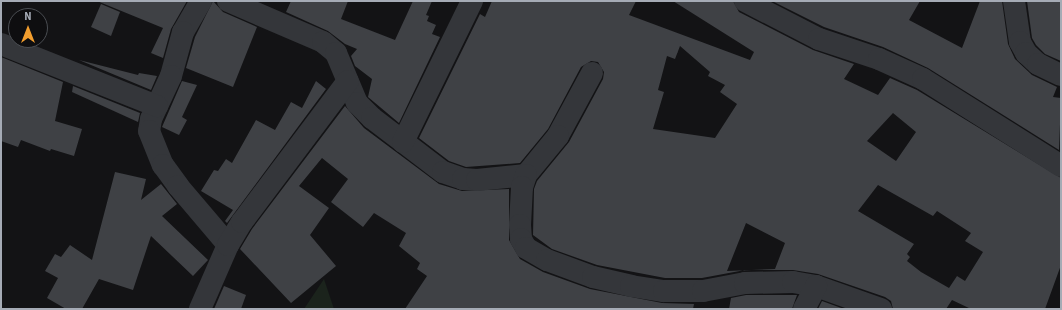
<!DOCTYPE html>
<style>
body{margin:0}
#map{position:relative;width:1062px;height:310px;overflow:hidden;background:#131315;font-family:"Source Sans 3",sans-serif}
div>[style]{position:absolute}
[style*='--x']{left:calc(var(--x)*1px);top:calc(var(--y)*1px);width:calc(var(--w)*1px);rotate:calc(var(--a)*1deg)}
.green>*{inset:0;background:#1b231c}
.building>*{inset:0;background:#3f4145}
.minor>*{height:22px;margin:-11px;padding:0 11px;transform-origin:11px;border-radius:11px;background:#34363a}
span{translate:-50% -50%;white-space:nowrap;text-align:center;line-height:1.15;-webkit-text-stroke:3px #0e0e10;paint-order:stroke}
.frame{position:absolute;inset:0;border:2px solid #a5abb5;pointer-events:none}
.north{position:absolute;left:8px;top:8px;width:40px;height:40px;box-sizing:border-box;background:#0e0e10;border:1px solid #4a4d52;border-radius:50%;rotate:0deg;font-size:11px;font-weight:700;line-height:16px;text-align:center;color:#a5abb5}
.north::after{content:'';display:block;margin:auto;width:14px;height:18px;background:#f29e2e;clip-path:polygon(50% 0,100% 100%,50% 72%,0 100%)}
</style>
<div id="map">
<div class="green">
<i style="clip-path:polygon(324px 279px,334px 309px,304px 309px)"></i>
</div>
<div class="building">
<i style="clip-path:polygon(97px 1px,187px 1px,171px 29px,163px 58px,151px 53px,163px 28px)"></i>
<i style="clip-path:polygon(213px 1px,223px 12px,257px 27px,233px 87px,186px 68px,195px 37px)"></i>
<i style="clip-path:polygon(291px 1px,348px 1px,341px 19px,395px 40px,413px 1px,432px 1px,426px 15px,429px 16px,427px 21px,436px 25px,432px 34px,440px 37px,399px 123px,368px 97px,372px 79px,355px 66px,351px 56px,357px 49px,345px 44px,328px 31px,286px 12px)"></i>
<i style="clip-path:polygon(evenodd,492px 1px,636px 1px,629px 15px,750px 60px,754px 52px,673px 1px,733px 1px,739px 12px,813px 50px,854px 64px,844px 79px,878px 95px,890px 78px,917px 90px,1061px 178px,1061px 265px,1045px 309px,971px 309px,952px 300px,946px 309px,893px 309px,891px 301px,885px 297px,818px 274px,793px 270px,745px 270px,702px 278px,665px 278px,597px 265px,552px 249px,533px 235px,534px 189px,537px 181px,569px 142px,603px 79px,604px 72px,598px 62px,591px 61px,581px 67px,548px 129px,520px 163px,466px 167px,449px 161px,419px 138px,480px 14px,485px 17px,492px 1px,680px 46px,710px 72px,708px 76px,725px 85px,720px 92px,737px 104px,715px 138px,653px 129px,664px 92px,658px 90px,667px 56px,675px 59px,680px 46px,492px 1px,893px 113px,916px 132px,896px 161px,867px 141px,893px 113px,492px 1px,878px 185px,933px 216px,937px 211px,971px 233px,965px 241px,983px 252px,965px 281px,957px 276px,949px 288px,921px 272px,907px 261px,910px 257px,907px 254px,914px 244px,858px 211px,878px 185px,492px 1px,746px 223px,785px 243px,775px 269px,727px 271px,746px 223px)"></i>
<i style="clip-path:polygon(772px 1px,920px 1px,909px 20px,962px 48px,980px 1px,1002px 1px,1008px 44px,1015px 59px,1032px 75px,1057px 87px,1053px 97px,1061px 98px,1059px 150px,928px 68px,883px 47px,824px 27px)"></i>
<i style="clip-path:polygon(1027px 1px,1061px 1px,1061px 61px,1045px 54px,1036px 45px,1032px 38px)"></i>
<i style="clip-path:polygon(101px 4px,120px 12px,111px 36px,91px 27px)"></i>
<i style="clip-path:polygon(1px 57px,63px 82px,55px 121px,82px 129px,74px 156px,51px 149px,50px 151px,21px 140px,18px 147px,1px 141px)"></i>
<i style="clip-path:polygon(79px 60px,138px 75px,139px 73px,157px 76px,151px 90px)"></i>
<i style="clip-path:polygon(182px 81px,197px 85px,182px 117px,187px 120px,179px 135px,162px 127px)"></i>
<i style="clip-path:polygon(316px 81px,326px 89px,227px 223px,225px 221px,233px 210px,201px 191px,214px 170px,218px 171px,226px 159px,232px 163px,256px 120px,275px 130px,291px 102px,302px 108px)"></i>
<i style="clip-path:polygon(73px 86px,140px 113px,138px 122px,72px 92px)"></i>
<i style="clip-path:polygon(345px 106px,364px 128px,439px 184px,462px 191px,509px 189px,509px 240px,520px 259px,543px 272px,590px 289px,662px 303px,694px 304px,693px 309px,405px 309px,427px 276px,417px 269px,420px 263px,399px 246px,406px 233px,374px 213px,363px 227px,331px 202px,348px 179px,322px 158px,299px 186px,329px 208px,310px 235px,336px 266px,291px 303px,240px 249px,252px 229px)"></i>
<i style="clip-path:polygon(115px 172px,146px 179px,141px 200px,161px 184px,177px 204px,162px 216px,208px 260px,193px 276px,151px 236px,133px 290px,99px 279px,82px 309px,66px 309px,47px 298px,58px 278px,45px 271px,55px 254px,61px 257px,70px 245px,92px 260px)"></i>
<i style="clip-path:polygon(224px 286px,246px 295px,241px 309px,214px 309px)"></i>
<i style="clip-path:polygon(746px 295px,797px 295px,792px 309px,729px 309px,731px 298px)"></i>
<i style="clip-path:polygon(822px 301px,844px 309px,818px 309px)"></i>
</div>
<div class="minor">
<i style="--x:201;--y:1;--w:36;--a:120"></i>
<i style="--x:183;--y:32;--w:46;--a:105.3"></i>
<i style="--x:171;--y:76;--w:47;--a:114.9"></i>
<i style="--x:151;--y:119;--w:12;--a:99"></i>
<i style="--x:149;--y:131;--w:37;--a:68"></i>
<i style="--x:163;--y:165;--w:26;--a:54"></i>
<i style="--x:178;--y:186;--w:77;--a:49.7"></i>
<i style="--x:228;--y:1;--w:103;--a:23.3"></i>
<i style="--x:323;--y:42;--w:17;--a:40"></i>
<i style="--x:336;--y:53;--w:54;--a:67.2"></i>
<i style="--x:357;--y:103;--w:21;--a:45"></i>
<i style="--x:372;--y:118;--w:89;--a:37.3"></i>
<i style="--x:443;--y:172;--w:21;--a:19"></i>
<i style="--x:463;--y:179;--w:14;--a:4"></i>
<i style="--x:477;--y:180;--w:49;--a:-5.8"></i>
<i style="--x:745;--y:1;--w:83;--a:27.2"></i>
<i style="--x:819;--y:39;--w:63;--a:18.4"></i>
<i style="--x:879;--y:59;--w:48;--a:24.4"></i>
<i style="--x:923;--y:79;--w:163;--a:32.2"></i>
<i style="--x:1014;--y:1;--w:41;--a:81.7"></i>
<i style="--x:1020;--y:42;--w:13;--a:61"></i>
<i style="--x:1026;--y:53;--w:16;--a:43"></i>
<i style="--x:1038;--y:64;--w:25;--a:26"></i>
<i style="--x:1;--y:44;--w:168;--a:21.7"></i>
<i style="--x:592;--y:73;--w:72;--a:118.4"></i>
<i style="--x:558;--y:136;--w:50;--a:129.4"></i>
<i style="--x:526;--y:175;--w:13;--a:108"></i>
<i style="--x:522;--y:187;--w:38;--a:93"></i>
<i style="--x:520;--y:225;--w:14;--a:86"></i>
<i style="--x:521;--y:239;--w:10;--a:61"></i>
<i style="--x:526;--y:248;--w:24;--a:30"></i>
<i style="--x:547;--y:260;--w:49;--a:20.3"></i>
<i style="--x:593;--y:277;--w:39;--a:13"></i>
<i style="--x:631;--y:286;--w:33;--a:9"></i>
<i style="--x:664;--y:291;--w:39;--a:0"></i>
<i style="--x:703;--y:291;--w:43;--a:-10.8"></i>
<i style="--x:745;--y:283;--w:48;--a:-1.2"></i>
<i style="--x:793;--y:282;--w:23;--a:10"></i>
<i style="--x:816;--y:286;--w:69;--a:19.5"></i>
<i style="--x:403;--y:142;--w:157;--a:-63.9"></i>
<i style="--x:200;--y:309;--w:70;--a:-66.4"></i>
<i style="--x:228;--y:245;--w:27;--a:-59"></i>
<i style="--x:242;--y:222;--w:176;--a:-53.1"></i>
<i style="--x:804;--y:309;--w:26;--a:-62"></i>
</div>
<div class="frame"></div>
<div class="north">N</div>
</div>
